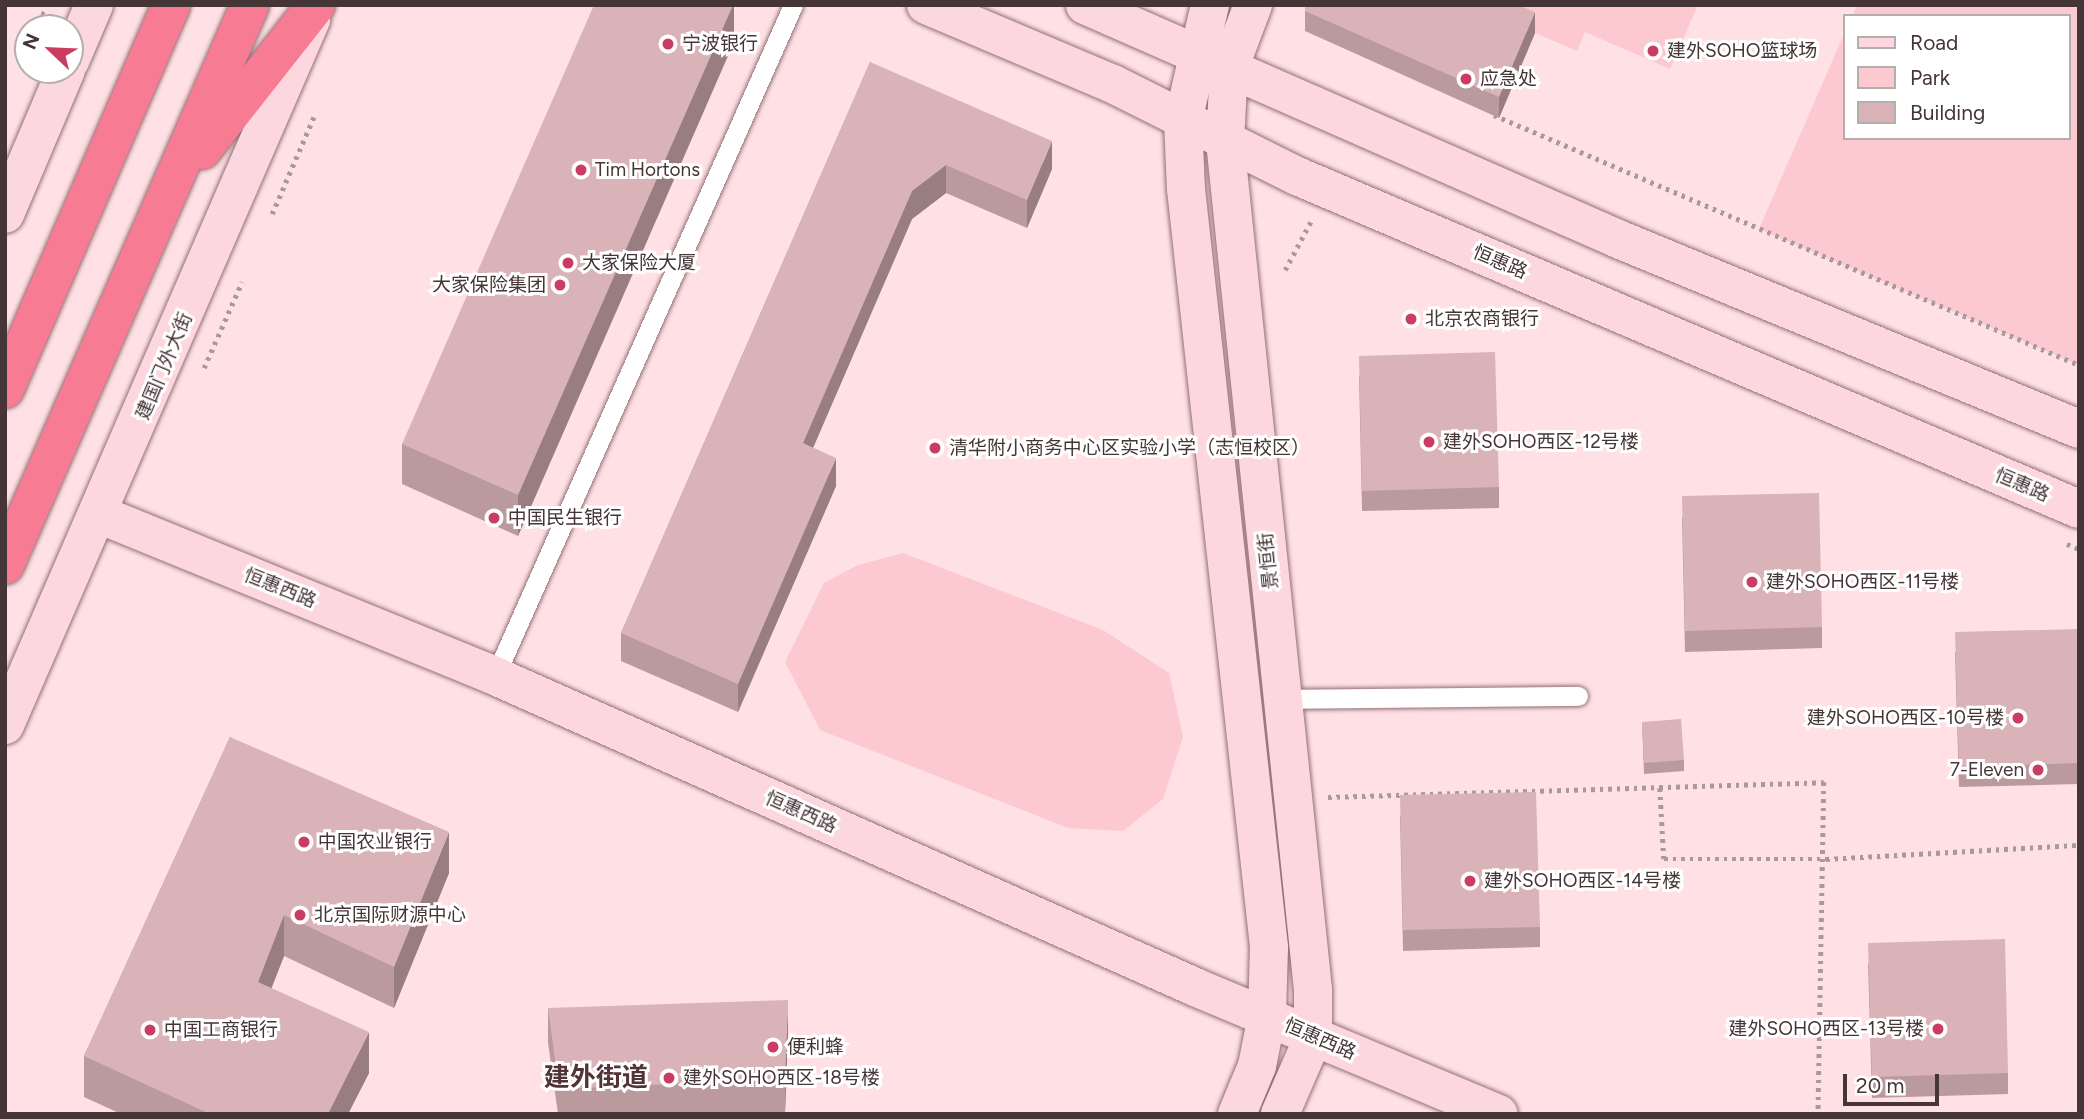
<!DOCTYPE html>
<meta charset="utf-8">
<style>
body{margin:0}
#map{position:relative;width:2084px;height:1119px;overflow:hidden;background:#faf2f3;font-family:Figtree,"Noto Sans SC",sans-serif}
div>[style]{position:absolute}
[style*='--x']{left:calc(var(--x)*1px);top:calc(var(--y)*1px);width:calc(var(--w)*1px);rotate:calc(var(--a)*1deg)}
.built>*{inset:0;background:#ffe1e5}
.green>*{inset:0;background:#fbc9cf}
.path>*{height:4.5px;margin-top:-2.25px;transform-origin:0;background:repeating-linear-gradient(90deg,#a69a9c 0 3.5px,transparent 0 8.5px)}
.roads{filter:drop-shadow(0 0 2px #937075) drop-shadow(0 0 2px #937075)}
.lane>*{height:19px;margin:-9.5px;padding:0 9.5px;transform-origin:9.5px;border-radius:9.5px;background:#fff}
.secondary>*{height:38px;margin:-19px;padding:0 19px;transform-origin:19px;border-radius:19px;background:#fdd7df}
.highway>*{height:38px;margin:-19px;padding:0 19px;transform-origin:19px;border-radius:19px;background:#f87b94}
.wall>*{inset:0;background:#bb9a9e}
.shaded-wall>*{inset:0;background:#987d81}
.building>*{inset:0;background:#d9b3b8}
.dots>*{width:19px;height:19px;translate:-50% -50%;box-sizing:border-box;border:4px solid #fff;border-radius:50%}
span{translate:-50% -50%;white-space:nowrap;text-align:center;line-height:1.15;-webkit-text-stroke:6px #fff;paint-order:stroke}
.poi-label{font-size:19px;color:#453537}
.left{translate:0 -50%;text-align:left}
.right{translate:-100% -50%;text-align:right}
.street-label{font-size:19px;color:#453537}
.district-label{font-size:26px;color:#523338;font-weight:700}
.frame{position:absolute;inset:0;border:7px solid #453537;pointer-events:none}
.legend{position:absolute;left:1843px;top:14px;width:228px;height:126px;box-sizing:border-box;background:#fff;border:2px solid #b5aeaf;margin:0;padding:9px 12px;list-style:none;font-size:21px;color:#453537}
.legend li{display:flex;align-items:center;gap:14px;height:35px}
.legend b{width:35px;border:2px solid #b5aeaf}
.north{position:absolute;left:14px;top:14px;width:70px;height:70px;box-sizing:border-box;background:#fff;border:2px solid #b5aeaf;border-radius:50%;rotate:293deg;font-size:19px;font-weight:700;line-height:28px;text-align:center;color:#453537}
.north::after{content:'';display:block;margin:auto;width:24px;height:32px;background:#cb3c62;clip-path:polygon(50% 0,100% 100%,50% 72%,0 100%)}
.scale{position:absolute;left:1843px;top:1074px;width:96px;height:32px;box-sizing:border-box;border:4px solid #453537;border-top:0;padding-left:9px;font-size:21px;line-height:24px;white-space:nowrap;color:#453537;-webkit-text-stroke:5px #fff;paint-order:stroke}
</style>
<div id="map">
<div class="built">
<i style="clip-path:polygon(evenodd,5px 5px,2079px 5px,2079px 1114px,5px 1114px,5px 5px,1844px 16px,2068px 16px,2068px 138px,1844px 138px,1844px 16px,5px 5px,28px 28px,70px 28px,70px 70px,28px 70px,28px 28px)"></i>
</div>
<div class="green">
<i style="clip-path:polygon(1470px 5px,1698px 5px,1670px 69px,1585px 32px,1577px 51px)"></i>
<i style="clip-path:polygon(1857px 5px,2079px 5px,2079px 365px,1759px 229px,1844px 34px,1844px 138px,2068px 138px,2068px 16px,1852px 16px)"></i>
<i style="clip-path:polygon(903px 553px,1103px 630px,1169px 673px,1183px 737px,1163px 799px,1123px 831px,1068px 828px,820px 730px,785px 662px,824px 583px,858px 565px)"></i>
</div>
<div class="path">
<i style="--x:41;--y:13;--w:13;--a:18"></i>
<i style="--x:1494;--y:115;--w:636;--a:23.14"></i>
<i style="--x:272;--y:214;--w:109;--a:-66.7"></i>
<i style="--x:1285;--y:270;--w:55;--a:-62"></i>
<i style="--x:204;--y:368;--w:94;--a:-66.2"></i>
<i style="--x:2067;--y:544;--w:13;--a:23"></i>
<i style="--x:1660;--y:788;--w:71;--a:86.8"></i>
<i style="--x:1664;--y:859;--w:162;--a:0"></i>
<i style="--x:1826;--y:859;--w:253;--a:-3.2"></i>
<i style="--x:1328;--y:797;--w:496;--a:-1.7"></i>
<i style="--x:1824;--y:782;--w:332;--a:91"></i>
</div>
<div class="roads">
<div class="lane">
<i style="--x:495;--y:676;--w:734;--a:-66.05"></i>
<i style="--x:1283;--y:699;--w:295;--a:-0.6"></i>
</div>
<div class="secondary">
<i style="--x:926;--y:5;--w:203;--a:22.9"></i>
<i style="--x:1113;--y:84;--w:206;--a:26.6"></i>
<i style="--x:1297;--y:176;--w:850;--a:23.07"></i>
<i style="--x:1085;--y:5;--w:582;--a:23.7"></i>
<i style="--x:1618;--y:239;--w:499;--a:22.4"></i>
<i style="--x:1210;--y:5;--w:119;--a:103.1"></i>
<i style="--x:1183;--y:121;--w:68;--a:87.5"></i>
<i style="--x:1186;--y:189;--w:763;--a:83.75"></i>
<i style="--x:1269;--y:947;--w:69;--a:91.7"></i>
<i style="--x:1267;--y:1016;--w:51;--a:101.3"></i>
<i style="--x:1257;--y:1066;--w:52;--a:112.6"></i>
<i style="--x:1253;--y:5;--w:68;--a:110.6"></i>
<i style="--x:1229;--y:69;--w:72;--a:93.2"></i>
<i style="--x:1225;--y:141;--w:854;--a:84.08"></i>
<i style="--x:1313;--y:990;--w:48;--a:90"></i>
<i style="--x:1313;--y:1038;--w:83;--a:113.5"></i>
<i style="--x:70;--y:61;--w:61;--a:-66.8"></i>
<i style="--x:5;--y:214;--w:156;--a:-67"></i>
<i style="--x:101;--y:515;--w:426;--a:22.2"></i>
<i style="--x:495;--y:676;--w:766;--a:23.95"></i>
<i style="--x:1195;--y:987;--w:329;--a:22.7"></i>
<i style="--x:5;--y:725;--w:769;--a:-66.54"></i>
</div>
<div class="highway">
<i style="--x:202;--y:150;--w:184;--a:-51.8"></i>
<i style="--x:5;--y:389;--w:418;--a:-66.6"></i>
<i style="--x:5;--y:565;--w:611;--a:-66.37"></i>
</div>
</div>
<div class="wall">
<i style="clip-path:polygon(734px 5px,734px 42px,518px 536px,402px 484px,402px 444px)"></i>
<i style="clip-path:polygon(1305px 5px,1535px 33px,1499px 118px,1305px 31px)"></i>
<i style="clip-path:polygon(870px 62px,1052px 169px,1027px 228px,946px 193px,912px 219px,813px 448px,836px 486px,738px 712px,621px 661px,621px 633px)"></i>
<i style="clip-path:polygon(1359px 376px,1499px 487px,1499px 508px,1362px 511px)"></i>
<i style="clip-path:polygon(1682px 517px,1822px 627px,1822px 648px,1685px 652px)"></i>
<i style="clip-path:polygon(2079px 629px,2079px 784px,1959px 787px,1955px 652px)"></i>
<i style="clip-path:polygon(1642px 722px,1684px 760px,1684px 771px,1644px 774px)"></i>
<i style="clip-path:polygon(230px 737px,449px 873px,394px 1008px,284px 956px,271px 988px,369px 1073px,348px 1114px,121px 1114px,84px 1097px,84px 1056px)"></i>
<i style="clip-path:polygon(1400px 816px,1540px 927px,1540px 947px,1403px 951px)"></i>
<i style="clip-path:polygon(1868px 963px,2008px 1073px,2008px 1094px,1872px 1098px)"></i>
<i style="clip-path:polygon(548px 1008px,788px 1034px,785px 1113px,558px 1114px,548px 1043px)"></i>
</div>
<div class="shaded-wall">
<i style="clip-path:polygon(733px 5px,734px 5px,734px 42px,518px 536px,518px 495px)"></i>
<i style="clip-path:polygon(1535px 12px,1535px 33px,1499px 118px,1499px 97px)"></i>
<i style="clip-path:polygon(1052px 141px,1052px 169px,1027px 228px,1027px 200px)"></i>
<i style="clip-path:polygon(946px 165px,946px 193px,912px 219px,803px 471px,803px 443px,912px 191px)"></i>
<i style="clip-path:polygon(836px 458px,836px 486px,738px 712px,738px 684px)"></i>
<i style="clip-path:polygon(449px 832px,449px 873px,394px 1008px,394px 967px)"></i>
<i style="clip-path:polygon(284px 915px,284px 956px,258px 1023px,258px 982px)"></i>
<i style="clip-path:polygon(788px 1000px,788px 1034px,785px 1113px,785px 1079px)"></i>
<i style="clip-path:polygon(369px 1032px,369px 1073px,348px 1114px,328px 1114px)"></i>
</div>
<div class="building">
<i style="clip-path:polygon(594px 5px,733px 5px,518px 495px,402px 444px)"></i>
<i style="clip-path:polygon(1305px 5px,1518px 5px,1535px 12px,1499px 97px,1305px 11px)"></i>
<i style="clip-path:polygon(870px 62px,1052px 141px,1027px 200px,946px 165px,912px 191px,803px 443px,836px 458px,738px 684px,621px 633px)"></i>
<i style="clip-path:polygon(1495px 352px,1499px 487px,1362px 491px,1359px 356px)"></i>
<i style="clip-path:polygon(1819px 493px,1822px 627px,1685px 631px,1682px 496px)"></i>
<i style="clip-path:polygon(2079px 629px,2079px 763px,1959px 767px,1955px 632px)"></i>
<i style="clip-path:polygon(1681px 719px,1684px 760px,1644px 763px,1642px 722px)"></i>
<i style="clip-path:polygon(230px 737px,449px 832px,394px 967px,284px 915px,258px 982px,369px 1032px,328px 1114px,210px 1114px,84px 1056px)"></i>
<i style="clip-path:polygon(1536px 792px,1540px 927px,1403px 930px,1400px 795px)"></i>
<i style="clip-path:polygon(2005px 939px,2008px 1073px,1872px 1077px,1868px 943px)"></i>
<i style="clip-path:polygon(788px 1000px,785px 1079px,559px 1089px,548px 1008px)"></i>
</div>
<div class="dots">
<i style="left:668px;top:44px;background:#cb3c62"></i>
<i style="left:1653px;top:51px;background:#cb3c62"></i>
<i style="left:1466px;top:79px;background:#cb3c62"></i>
<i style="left:581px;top:170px;background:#cb3c62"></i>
<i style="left:568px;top:263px;background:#cb3c62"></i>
<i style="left:560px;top:285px;background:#cb3c62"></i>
<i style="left:1411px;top:319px;background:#cb3c62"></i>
<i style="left:1429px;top:442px;background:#cb3c62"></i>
<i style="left:935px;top:448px;background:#cb3c62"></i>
<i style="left:494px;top:518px;background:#cb3c62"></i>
<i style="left:1752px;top:582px;background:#cb3c62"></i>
<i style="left:2018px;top:718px;background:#cb3c62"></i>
<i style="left:2038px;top:770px;background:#cb3c62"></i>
<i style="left:304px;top:842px;background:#cb3c62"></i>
<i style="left:1470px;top:881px;background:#cb3c62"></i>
<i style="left:300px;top:915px;background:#cb3c62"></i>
<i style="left:1938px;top:1029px;background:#cb3c62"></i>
<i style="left:150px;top:1030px;background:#cb3c62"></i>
<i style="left:773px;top:1047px;background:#cb3c62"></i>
<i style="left:669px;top:1078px;background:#cb3c62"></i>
</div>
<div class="poi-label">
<span class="left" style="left:682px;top:44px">宁波银行</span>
<span class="left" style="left:1667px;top:51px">建外SOHO篮球场</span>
<span class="left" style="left:1480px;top:79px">应急处</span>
<span class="left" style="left:595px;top:170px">Tim Hortons</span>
<span class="left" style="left:582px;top:263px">大家保险大厦</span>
<span class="right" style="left:546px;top:285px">大家保险集团</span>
<span class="left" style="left:1425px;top:319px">北京农商银行</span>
<span class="left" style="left:1443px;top:442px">建外SOHO西区-12号楼</span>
<span class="left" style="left:949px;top:448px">清华附小商务中心区实验小学（志恒校区）</span>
<span class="left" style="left:508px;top:518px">中国民生银行</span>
<span class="left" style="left:1766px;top:582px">建外SOHO西区-11号楼</span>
<span class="right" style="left:2004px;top:718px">建外SOHO西区-10号楼</span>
<span class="right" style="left:2024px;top:770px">7-Eleven</span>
<span class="left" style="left:318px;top:842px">中国农业银行</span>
<span class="left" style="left:1484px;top:881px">建外SOHO西区-14号楼</span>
<span class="left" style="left:314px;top:915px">北京国际财源中心</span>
<span class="right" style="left:1924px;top:1029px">建外SOHO西区-13号楼</span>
<span class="left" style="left:164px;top:1030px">中国工商银行</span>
<span class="left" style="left:787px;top:1047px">便利蜂</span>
<span class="left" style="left:683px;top:1078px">建外SOHO西区-18号楼</span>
</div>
<div class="street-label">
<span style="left:1500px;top:262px;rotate:23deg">恒惠路</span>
<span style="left:164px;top:366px;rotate:-67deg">建国门外大街</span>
<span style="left:2022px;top:485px;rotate:23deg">恒惠路</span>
<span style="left:1268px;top:561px;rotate:-96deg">景恒街</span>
<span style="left:280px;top:588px;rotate:22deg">恒惠西路</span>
<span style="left:801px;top:812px;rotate:24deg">恒惠西路</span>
<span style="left:1320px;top:1039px;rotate:23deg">恒惠西路</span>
</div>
<div class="district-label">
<span style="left:596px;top:1078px">建外街道</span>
</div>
<div class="frame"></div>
<ul class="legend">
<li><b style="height:9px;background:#fdd7df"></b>Road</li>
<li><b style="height:19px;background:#fbc9cf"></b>Park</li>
<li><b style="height:19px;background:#d9b3b8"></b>Building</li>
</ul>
<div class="north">N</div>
<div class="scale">20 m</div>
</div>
